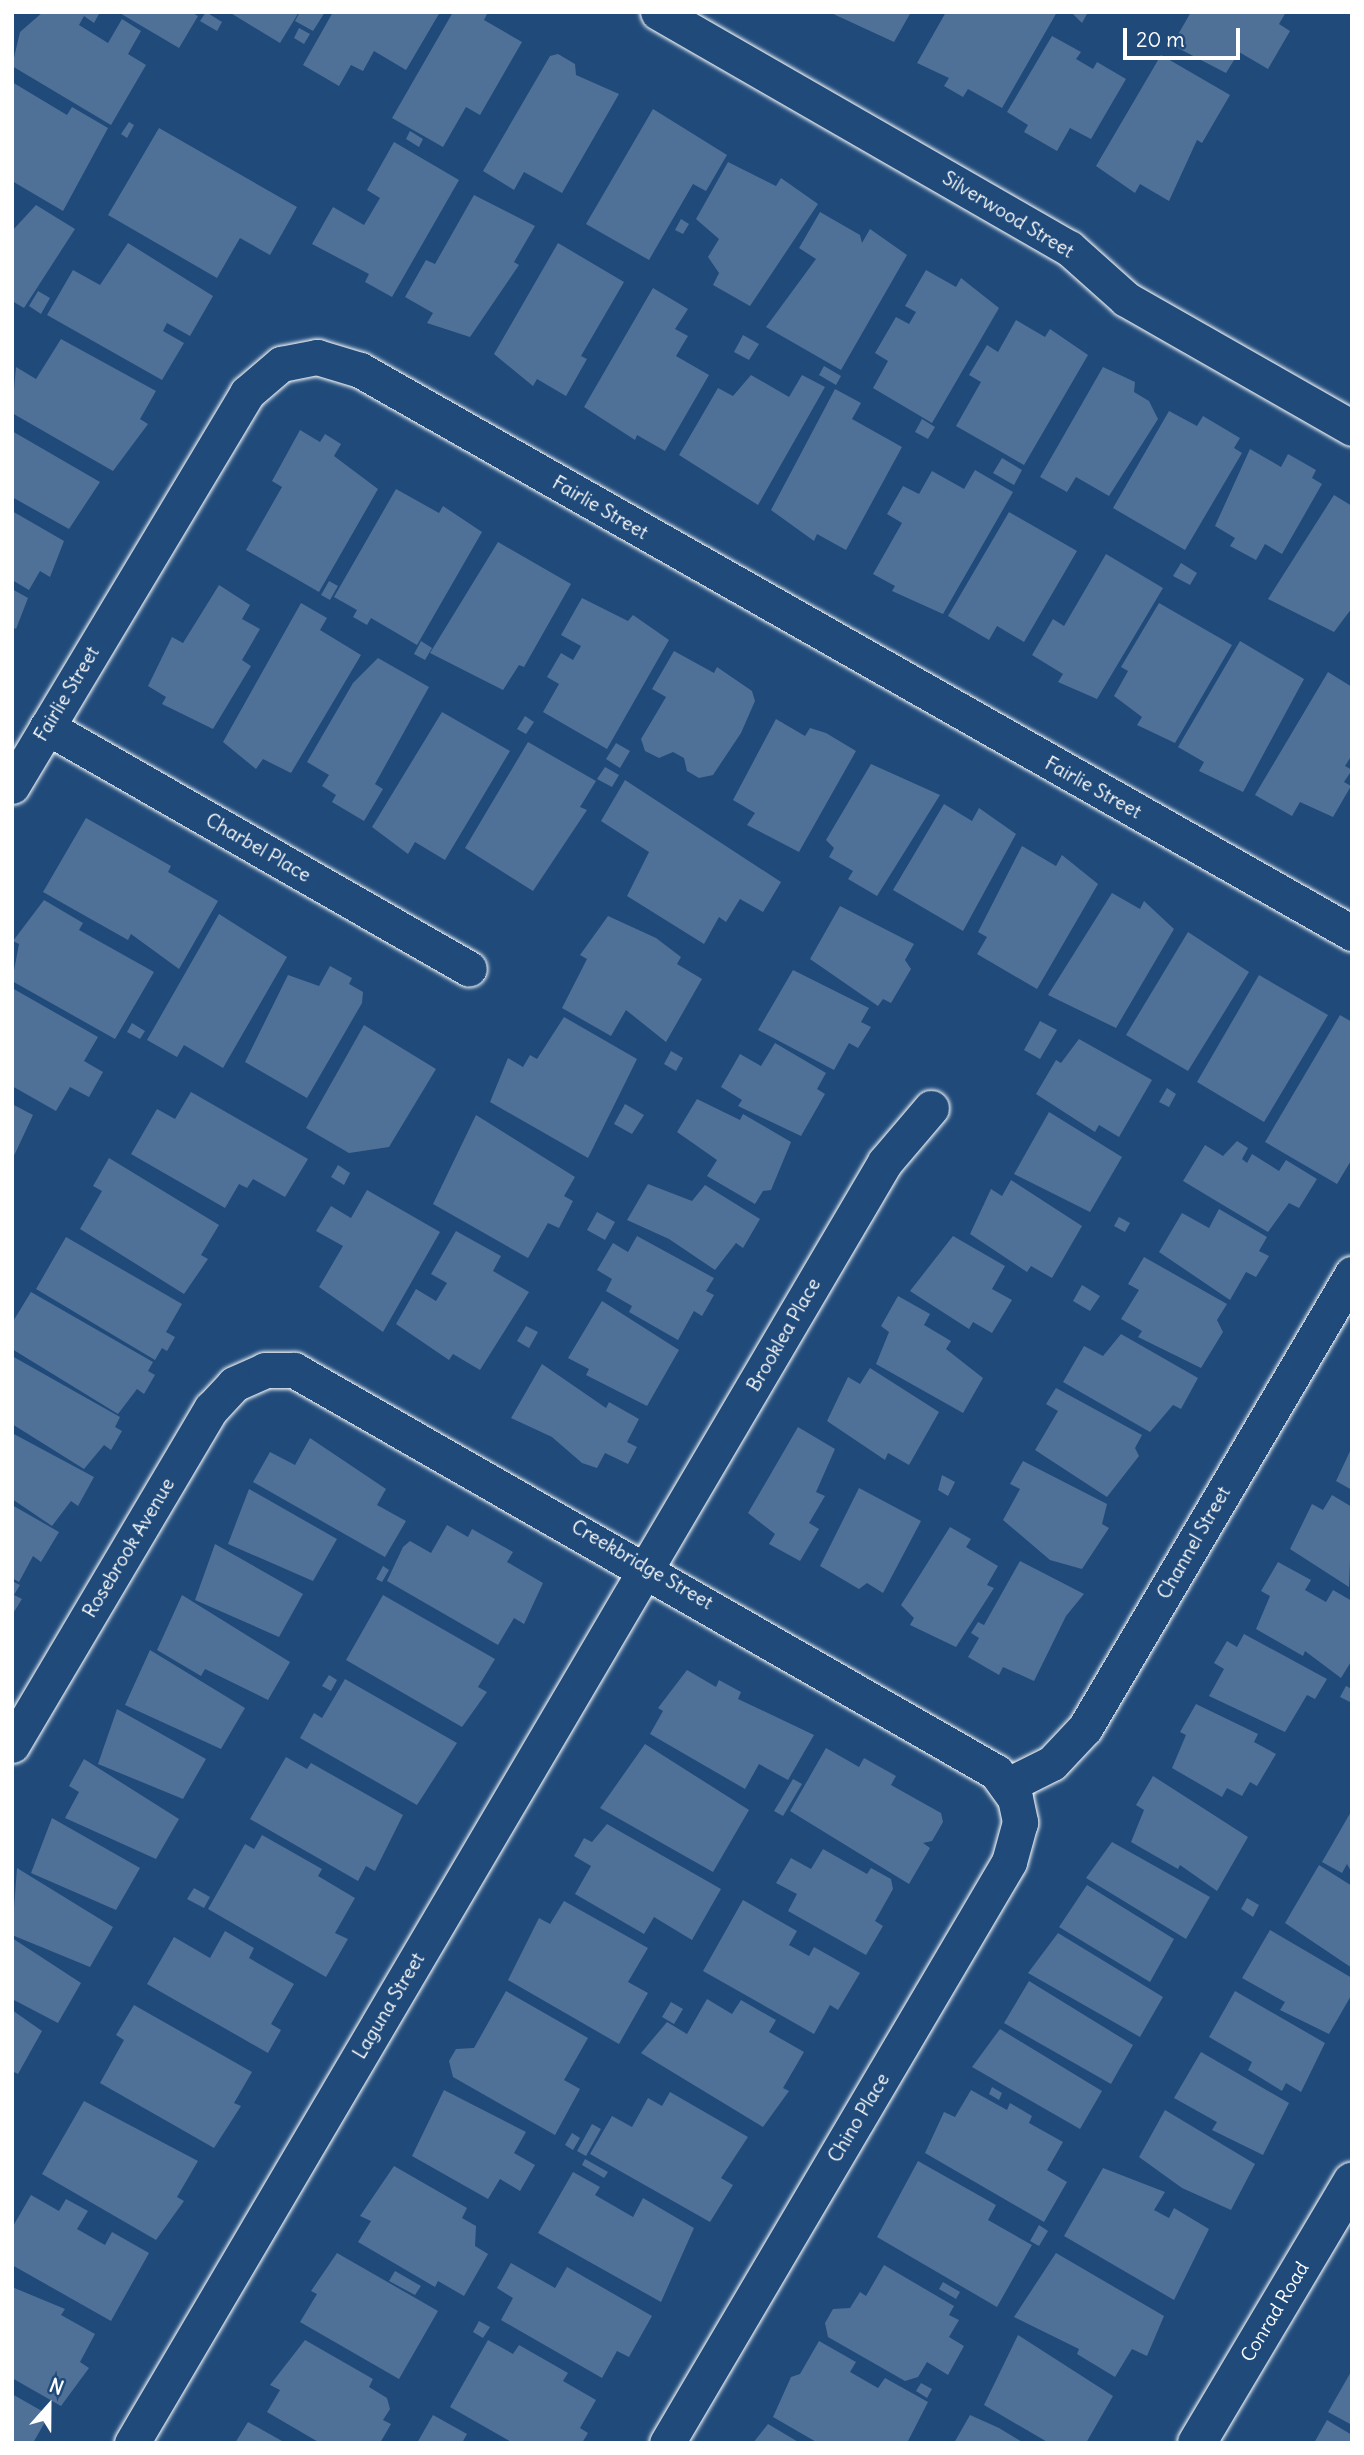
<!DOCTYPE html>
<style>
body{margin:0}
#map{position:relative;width:1364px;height:2455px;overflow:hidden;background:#1f4a7a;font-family:Delius,sans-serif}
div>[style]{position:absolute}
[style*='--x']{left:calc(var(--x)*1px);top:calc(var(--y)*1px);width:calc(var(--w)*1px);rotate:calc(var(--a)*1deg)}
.building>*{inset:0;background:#507197}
.roads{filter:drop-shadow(0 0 2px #fff) drop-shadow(0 0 2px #fff)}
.minor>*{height:35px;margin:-17.5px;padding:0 17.5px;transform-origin:17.5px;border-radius:17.5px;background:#1f4a7a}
.tertiary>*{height:38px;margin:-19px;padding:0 19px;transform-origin:19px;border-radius:19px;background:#1f4a7a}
span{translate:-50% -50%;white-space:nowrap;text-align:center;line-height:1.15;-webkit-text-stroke:5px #1f4a7a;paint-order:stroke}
.street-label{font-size:19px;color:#fff}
.frame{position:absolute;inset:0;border:14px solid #fff;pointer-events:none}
.north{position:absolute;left:14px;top:2371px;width:70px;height:70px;-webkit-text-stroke:5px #1f4a7a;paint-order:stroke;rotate:21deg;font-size:19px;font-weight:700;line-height:28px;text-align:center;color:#fff}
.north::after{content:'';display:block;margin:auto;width:24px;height:32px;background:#fff;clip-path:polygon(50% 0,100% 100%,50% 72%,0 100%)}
.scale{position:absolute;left:1123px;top:28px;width:117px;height:32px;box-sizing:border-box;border:4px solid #fff;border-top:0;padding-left:9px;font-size:21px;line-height:24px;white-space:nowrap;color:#fff;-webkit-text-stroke:5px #1f4a7a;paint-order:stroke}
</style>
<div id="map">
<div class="building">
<i style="clip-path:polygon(43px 12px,100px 12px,94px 23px,84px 16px,79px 25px,108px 43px,122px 19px,141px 31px,128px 54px,146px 65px,111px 125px,12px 66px,20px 32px)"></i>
<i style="clip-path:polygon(118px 12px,191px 12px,198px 16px,179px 48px)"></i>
<i style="clip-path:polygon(206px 12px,222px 22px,217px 31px,200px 21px)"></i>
<i style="clip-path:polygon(229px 12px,299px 12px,280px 43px)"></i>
<i style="clip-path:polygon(300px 12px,325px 12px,313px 31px,295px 21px)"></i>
<i style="clip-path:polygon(333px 12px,440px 12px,406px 70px,374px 51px,363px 71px,351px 65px,339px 86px,303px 65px)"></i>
<i style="clip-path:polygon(453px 12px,488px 12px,484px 20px,522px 42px,480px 115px,466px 107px,443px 147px,392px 118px)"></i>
<i style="clip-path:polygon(829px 12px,911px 12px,894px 42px)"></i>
<i style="clip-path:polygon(946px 12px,1057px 12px,1002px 108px,968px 89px,963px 97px,944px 86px,949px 78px,917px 63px)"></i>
<i style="clip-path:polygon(1071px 12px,1088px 12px,1082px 23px)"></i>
<i style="clip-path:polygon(1191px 12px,1286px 12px,1279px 24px,1290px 31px,1268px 69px,1239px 52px,1226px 73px,1172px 45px)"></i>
<i style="clip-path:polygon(299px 28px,310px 34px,304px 44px,294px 38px)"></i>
<i style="clip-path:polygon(1052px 36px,1081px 52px,1076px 59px,1093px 69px,1097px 62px,1126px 79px,1091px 139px,1070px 128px,1057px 151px,1024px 132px,1028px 125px,1007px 112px)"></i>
<i style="clip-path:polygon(558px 54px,575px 64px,576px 75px,619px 94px,562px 193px,524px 172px,514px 190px,483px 171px,550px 56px)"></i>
<i style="clip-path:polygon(1161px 55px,1230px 95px,1202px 143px,1197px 140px,1169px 201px,1140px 184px,1135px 193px,1096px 166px)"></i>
<i style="clip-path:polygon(12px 82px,67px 115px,72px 107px,108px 128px,63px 211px,12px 181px)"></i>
<i style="clip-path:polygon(653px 109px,727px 155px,706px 191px,693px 184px,649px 260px,586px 224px)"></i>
<i style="clip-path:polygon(129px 122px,134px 125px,127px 138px,121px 134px)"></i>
<i style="clip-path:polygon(159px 128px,297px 207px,270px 255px,240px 238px,217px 278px,108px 215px)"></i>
<i style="clip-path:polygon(410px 131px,423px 139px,419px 147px,406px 139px)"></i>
<i style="clip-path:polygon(394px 142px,459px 180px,392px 297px,365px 282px,369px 274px,312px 244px,333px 207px,364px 225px,380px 198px,367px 190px)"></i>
<i style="clip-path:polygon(728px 162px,776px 186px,781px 178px,818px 204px,750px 306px,713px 285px,719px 273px,708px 257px,719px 239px,696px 219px)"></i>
<i style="clip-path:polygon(474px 195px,535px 226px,514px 262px,519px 265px,470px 337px,427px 323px,433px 313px,405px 297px,426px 260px,435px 264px)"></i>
<i style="clip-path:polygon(36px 205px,75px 229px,24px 308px,12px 301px,12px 231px)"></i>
<i style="clip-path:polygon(820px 212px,860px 235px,862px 243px,870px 229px,907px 255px,841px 370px,766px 327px,816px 259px,799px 248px)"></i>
<i style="clip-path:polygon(681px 219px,689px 224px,683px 234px,675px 230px)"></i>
<i style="clip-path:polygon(128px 243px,213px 296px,190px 336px,167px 323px,163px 331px,184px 343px,162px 380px,47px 315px,73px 270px,100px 285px)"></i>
<i style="clip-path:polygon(558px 243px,624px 282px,581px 356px,587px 359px,566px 396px,537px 379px,533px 386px,494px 354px)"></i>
<i style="clip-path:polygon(926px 270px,956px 287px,961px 278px,999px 308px,932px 423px,873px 388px,888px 361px,875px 353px,896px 317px,909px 324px,916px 312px,905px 306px)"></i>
<i style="clip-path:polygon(653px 288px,688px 309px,675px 329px,688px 336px,676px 356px,709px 375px,665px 451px,637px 435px,635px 440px,584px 407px)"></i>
<i style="clip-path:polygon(38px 291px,50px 298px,41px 314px,29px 306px)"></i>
<i style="clip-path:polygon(1016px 320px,1045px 337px,1050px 329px,1088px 355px,1024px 465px,956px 426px,981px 382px,969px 375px,987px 345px,998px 352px)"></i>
<i style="clip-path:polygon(743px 335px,759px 344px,749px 360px,734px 352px)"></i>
<i style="clip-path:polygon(61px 339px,156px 391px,140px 419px,148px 424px,113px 471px,12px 413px,16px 367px,36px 379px)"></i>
<i style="clip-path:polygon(824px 366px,841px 376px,836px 385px,819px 375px)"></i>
<i style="clip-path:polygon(1103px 367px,1135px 382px,1134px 392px,1149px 401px,1158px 419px,1109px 496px,1076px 477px,1067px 492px,1040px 477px)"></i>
<i style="clip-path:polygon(751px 375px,789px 397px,802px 375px,825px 387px,758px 505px,679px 455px,718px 388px,733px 396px)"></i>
<i style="clip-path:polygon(835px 389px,861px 403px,852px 419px,902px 447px,846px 550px,817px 534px,814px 541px,771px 510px)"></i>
<i style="clip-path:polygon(1169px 411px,1197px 426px,1203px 416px,1240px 438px,1234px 448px,1242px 453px,1185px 550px,1113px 508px)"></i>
<i style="clip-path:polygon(922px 419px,935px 427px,928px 439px,915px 432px)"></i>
<i style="clip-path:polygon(300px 430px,320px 442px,325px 434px,341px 444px,334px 456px,378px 489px,319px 592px,246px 550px,282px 487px,272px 481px)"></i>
<i style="clip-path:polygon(12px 431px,100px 482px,69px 529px,12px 497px)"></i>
<i style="clip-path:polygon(1250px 449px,1281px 467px,1288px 454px,1316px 470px,1312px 478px,1322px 484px,1282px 554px,1265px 544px,1256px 560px,1230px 546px,1235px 538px,1215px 526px)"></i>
<i style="clip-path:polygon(1002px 458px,1022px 470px,1014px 485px,993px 473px)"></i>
<i style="clip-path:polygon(975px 470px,1013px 492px,943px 614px,892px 591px,895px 586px,873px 574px,902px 523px,887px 514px,903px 486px,919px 494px,932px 471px,964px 489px)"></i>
<i style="clip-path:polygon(396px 489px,439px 513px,443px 506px,482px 532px,417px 645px,371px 618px,367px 625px,353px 617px,357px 610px,334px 597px)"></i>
<i style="clip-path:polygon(1334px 495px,1352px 506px,1352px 608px,1334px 632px,1268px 599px)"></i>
<i style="clip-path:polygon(12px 511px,64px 541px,50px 577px,40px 571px,29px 590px,12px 580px)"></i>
<i style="clip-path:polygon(1009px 512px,1077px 551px,1024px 642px,997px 626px,989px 640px,948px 616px)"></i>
<i style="clip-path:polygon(498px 542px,571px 584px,524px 667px,519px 665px,503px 690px,430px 653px)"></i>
<i style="clip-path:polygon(1106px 554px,1163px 588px,1097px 699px,1058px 682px,1063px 674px,1032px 655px,1053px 619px,1064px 626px)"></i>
<i style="clip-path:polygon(1181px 563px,1197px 573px,1190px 585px,1173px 576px)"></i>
<i style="clip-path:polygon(329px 581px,338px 586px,330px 600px,321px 595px)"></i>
<i style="clip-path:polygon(219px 585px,250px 605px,242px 619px,260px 629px,242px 660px,251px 666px,213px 729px,162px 704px,166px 697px,148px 686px,172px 637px,183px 643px)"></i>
<i style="clip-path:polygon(12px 589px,28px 598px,16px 629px,12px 627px)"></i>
<i style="clip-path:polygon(582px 598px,628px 621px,633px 615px,669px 640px,607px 749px,543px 712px,559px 684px,547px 677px,561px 653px,573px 660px,581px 646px,561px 635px)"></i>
<i style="clip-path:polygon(301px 603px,327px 618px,320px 630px,361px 655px,291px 773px,263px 759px,256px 769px,223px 742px)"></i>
<i style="clip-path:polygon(1159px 603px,1232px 645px,1175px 743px,1137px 725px,1142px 717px,1114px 696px,1128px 671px,1121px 667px)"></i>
<i style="clip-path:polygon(421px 641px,432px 648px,425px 660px,414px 654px)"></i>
<i style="clip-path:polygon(1240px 641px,1304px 679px,1243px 792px,1199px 771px,1204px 762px,1178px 747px)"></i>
<i style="clip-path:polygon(674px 651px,714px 673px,717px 667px,752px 691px,755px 701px,741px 733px,713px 775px,699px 778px,687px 771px,684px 758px,673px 752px,659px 758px,645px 751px,641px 739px,666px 697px,652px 689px)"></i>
<i style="clip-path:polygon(378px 658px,429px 687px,375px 784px,383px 789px,364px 821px,332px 802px,336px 795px,322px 786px,329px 775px,307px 762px,353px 683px)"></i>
<i style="clip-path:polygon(1328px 672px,1352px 687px,1352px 755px,1345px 766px,1352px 770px,1344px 782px,1351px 786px,1333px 817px,1300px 802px,1292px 816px,1255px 795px)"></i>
<i style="clip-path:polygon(442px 712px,510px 751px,445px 860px,415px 842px,408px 854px,372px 827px)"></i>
<i style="clip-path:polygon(525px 716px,534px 722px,526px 734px,517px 729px)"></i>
<i style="clip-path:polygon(776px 719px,805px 736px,810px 728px,826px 733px,856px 751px,799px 852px,747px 825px,755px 813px,733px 800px)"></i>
<i style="clip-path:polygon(528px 742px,596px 781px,580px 807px,587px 810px,533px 891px,465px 848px)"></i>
<i style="clip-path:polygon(616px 743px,630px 751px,620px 768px,606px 759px)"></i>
<i style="clip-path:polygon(871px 764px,940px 795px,877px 896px,848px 879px,853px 871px,829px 857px,834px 848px,826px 840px)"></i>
<i style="clip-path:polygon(605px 767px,619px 775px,612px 787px,597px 779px)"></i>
<i style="clip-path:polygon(625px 780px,781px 882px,763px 912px,740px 899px,726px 922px,719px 917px,704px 944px,627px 896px,649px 852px,601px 821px)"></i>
<i style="clip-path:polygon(944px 804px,972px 821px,979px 808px,1016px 834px,963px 931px,893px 890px)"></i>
<i style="clip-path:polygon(86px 818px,171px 866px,168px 872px,218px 901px,179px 969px,131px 934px,128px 940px,43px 892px)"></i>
<i style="clip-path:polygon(1022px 846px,1056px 866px,1062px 855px,1098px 884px,1037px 989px,977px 954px,987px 937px,978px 932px)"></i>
<i style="clip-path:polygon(1112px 893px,1140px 909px,1144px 901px,1174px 929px,1116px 1028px,1048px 995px)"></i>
<i style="clip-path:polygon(44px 900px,83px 923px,79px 930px,154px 972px,115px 1039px,12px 981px,19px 944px,13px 941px)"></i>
<i style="clip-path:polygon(840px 906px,914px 944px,905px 960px,911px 969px,891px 1003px,883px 999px,878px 1006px,810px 959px)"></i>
<i style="clip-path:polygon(219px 914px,287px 957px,223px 1068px,184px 1045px,177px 1057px,147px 1040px)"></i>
<i style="clip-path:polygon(608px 916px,656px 938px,681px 957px,677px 964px,702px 979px,666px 1042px,626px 1010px,611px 1036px,562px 1008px,587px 959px,580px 955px)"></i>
<i style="clip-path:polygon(1188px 932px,1249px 972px,1188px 1071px,1126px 1035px)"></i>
<i style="clip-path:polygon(330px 966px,352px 978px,349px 984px,363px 992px,362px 1003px,307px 1098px,245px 1062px,288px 975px,319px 986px)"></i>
<i style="clip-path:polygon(793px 970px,869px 1008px,861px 1022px,871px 1027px,858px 1048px,849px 1043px,834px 1070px,758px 1030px)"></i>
<i style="clip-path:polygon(1259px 975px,1328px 1015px,1264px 1122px,1197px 1082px)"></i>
<i style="clip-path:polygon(12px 988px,98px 1037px,84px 1061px,103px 1072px,89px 1097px,70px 1087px,56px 1111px,12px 1086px)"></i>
<i style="clip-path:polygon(1340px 1015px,1352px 1022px,1352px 1159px,1337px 1184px,1265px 1142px)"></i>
<i style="clip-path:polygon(564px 1017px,637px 1059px,588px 1158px,490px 1102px,508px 1058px,523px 1067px,530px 1055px,537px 1059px)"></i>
<i style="clip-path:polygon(1040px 1021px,1057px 1030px,1040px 1059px,1024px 1050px)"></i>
<i style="clip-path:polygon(132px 1023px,145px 1031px,140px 1039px,127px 1032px)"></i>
<i style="clip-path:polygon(364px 1025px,436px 1069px,389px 1147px,349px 1153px,306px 1128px)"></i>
<i style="clip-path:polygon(1079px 1039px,1152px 1080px,1119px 1137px,1099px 1125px,1095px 1132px,1036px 1094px,1056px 1060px,1061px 1063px)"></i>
<i style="clip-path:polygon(775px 1043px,826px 1073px,817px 1089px,825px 1094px,801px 1136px,738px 1106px,742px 1100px,721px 1087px,740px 1054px,761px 1066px)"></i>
<i style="clip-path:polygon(671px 1051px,683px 1058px,676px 1071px,664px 1064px)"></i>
<i style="clip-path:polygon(1167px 1088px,1176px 1094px,1169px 1107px,1159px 1102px)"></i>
<i style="clip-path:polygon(191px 1092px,308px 1159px,285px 1197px,253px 1179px,247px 1188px,239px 1184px,225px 1208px,131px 1154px,157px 1109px,175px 1119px)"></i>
<i style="clip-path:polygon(697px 1099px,740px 1120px,743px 1114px,791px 1142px,771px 1190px,763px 1191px,755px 1204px,707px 1176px,717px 1160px,677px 1132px)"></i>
<i style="clip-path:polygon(12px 1104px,33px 1115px,12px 1160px)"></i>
<i style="clip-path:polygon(625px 1104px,644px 1115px,632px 1134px,614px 1124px)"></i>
<i style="clip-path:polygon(1049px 1112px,1122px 1157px,1090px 1212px,1014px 1174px)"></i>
<i style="clip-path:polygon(476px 1115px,575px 1177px,564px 1196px,573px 1201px,559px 1228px,548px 1223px,528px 1258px,433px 1204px)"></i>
<i style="clip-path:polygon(1237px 1141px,1248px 1148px,1242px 1159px,1247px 1163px,1252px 1154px,1279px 1171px,1286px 1160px,1317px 1179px,1299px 1208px,1289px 1203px,1268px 1232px,1183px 1181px,1205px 1145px,1223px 1156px)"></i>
<i style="clip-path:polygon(109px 1158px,219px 1225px,201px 1255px,208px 1259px,184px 1294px,80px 1229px,102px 1191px,93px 1186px)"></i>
<i style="clip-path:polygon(338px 1165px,350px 1173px,344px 1185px,331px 1177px)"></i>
<i style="clip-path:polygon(1011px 1180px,1082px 1226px,1052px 1278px,1031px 1266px,1027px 1272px,970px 1234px,991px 1189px,1002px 1196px)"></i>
<i style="clip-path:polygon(648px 1184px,692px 1201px,705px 1185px,760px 1219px,743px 1248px,736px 1243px,715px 1270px,669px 1239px,627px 1220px)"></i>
<i style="clip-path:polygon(367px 1190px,440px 1232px,383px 1332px,319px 1287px,343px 1246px,316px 1231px,331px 1206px,351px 1218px)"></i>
<i style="clip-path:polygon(1219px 1209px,1267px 1237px,1259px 1251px,1269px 1256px,1256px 1277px,1246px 1272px,1230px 1300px,1159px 1252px,1182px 1213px,1209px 1228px)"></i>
<i style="clip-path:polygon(597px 1212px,615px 1222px,605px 1240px,587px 1230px)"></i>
<i style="clip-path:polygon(1119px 1217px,1130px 1223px,1125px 1232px,1114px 1226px)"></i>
<i style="clip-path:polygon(456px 1231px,501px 1256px,493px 1271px,529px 1292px,480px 1370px,453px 1354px,449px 1360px,396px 1324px,416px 1289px,436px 1301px,447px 1283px,431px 1274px)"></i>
<i style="clip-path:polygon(637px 1236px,714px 1278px,706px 1291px,714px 1295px,702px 1316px,694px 1311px,678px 1340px,629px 1312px,632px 1306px,606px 1291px,612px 1279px,597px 1270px,613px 1243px,628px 1252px)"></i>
<i style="clip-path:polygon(953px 1236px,1005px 1266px,992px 1289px,1012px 1300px,992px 1333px,973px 1322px,969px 1329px,910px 1291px)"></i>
<i style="clip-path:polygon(66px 1237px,182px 1304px,166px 1332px,175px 1337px,167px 1351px,162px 1348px,155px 1360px,36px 1289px)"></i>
<i style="clip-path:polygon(1144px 1257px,1227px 1304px,1217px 1320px,1223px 1332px,1201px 1368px,1138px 1337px,1142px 1331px,1121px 1319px,1139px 1290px,1128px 1284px)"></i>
<i style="clip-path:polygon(1082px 1285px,1100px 1296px,1090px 1311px,1073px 1301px)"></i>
<i style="clip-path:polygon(31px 1292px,153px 1362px,148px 1371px,155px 1375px,144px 1394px,137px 1389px,118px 1414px,12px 1349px,12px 1323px)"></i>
<i style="clip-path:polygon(898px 1296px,930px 1314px,924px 1325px,951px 1341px,946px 1349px,983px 1378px,963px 1413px,876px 1364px,889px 1332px,881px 1326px)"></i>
<i style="clip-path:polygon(602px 1301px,679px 1350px,647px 1406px,586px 1375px,589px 1369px,568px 1358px)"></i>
<i style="clip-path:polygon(526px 1326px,538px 1332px,529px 1348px,517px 1341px)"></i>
<i style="clip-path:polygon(1121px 1334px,1198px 1378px,1181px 1409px,1173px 1405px,1150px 1432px,1063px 1382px,1084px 1346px,1103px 1356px)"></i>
<i style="clip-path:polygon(12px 1356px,120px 1417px,115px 1427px,122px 1431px,111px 1450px,104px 1445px,84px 1469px,12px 1424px)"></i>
<i style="clip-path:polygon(542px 1364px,606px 1408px,609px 1402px,639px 1419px,627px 1442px,637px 1447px,628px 1464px,605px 1453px,597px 1468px,582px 1463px,552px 1437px,511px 1418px)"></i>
<i style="clip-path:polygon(870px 1368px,939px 1412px,909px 1465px,888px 1453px,885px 1460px,827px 1421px,848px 1377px,860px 1384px)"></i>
<i style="clip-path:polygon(1056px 1388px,1142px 1435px,1135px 1448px,1139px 1456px,1107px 1497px,1035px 1450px,1058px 1411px,1046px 1404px)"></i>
<i style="clip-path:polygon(798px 1427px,835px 1449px,816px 1492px,825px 1496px,809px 1523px,819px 1529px,800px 1561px,769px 1544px,775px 1534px,748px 1513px)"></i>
<i style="clip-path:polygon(12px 1433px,94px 1477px,78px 1506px,71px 1501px,52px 1526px,12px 1499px)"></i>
<i style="clip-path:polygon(310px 1438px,386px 1489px,377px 1505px,406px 1521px,385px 1557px,253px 1482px,270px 1452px,295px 1465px)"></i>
<i style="clip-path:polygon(1352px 1447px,1352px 1490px,1336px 1481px)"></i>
<i style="clip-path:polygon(1023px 1461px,1107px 1504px,1102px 1524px,1109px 1528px,1082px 1569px,1050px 1560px,1003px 1520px,1020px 1489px,1010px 1484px)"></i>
<i style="clip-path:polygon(942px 1475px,955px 1482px,948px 1496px,938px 1490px)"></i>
<i style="clip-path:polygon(859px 1488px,921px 1521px,883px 1593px,867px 1583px,859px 1589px,820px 1566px)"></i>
<i style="clip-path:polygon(249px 1489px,337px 1539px,313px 1581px,228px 1544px)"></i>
<i style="clip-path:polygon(1332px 1495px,1352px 1507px,1349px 1587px,1290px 1549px,1312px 1504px,1323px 1510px)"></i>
<i style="clip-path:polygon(12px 1505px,59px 1532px,41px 1562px,33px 1556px,19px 1582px,12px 1578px)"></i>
<i style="clip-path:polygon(447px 1525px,468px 1537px,472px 1529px,513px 1552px,507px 1562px,543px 1583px,524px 1624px,514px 1618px,498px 1645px,387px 1581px,403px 1547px,410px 1541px,431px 1553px)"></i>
<i style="clip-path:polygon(950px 1527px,971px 1539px,966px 1547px,998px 1566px,987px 1585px,994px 1588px,956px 1647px,910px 1625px,914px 1618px,901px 1605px)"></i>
<i style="clip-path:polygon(215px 1544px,303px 1594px,279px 1637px,195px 1600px)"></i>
<i style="clip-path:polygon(1020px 1561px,1084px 1594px,1066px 1616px,1034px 1681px,1003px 1667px,999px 1675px,968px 1657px,979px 1638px,971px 1633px,978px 1622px,984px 1625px)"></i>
<i style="clip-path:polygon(1278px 1562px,1311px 1580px,1305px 1590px,1326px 1602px,1333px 1590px,1352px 1601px,1352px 1660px,1341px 1678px,1305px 1651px,1303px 1656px,1256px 1629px,1270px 1596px,1261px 1591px)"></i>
<i style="clip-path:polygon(383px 1566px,389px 1570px,382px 1582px,376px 1579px)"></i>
<i style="clip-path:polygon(12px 1581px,20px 1585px,14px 1595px,22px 1599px,12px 1615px)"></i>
<i style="clip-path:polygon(182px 1595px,290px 1662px,268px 1700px,205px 1669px,201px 1676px,157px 1650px)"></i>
<i style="clip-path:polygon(383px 1595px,495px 1659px,478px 1687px,487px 1692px,462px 1727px,346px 1660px)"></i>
<i style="clip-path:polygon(1244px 1634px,1327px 1679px,1315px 1699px,1307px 1695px,1285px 1732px,1209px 1696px,1224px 1669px,1214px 1663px,1227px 1641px,1237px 1647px)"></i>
<i style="clip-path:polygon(150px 1650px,245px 1708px,221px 1749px,125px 1705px)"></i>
<i style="clip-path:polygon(687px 1670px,716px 1687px,719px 1680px,741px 1692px,738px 1699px,814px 1735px,788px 1780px,759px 1764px,745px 1789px,650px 1734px,663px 1711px,658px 1708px)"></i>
<i style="clip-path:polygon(329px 1675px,337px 1680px,331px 1691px,322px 1686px)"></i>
<i style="clip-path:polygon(345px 1679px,457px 1743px,417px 1805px,300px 1738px,314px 1713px,322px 1718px)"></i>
<i style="clip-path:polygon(1346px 1686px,1352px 1689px,1352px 1703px,1340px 1697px)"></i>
<i style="clip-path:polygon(1196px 1704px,1258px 1734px,1254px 1742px,1276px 1754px,1257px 1786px,1250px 1782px,1242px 1796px,1227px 1788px,1222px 1797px,1172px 1768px,1186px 1735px,1180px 1732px)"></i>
<i style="clip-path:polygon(117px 1709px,206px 1759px,183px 1799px,98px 1764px)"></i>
<i style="clip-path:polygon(645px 1744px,749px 1810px,713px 1872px,600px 1808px)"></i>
<i style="clip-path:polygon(826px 1748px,859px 1767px,864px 1758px,896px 1776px,891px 1785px,941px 1813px,943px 1822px,932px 1841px,923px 1843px,930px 1848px,909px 1884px,790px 1811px)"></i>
<i style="clip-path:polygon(286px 1757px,307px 1769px,311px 1763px,403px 1815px,375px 1871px,366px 1866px,358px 1881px,250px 1819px)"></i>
<i style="clip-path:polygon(84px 1759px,179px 1819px,156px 1859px,65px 1818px,79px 1792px,69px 1786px)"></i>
<i style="clip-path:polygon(1153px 1776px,1248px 1837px,1217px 1891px,1180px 1865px,1178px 1869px,1131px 1842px,1144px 1810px,1136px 1805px)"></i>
<i style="clip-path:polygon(793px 1779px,802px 1784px,783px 1816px,774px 1811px)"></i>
<i style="clip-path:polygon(1352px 1810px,1352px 1873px,1347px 1864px,1342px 1873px,1322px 1862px)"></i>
<i style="clip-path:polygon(52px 1818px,140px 1868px,116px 1910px,31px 1873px)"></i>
<i style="clip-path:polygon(607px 1824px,721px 1889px,692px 1940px,654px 1917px,644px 1934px,575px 1894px,591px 1866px,574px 1856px,584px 1838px,592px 1842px)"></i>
<i style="clip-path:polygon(262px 1835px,322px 1869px,318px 1876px,355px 1898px,335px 1933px,348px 1939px,326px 1977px,208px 1909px,245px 1844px,254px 1849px)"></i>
<i style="clip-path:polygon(1112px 1842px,1210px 1897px,1186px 1939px,1086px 1878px)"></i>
<i style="clip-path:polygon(823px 1849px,867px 1874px,871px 1868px,891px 1879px,893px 1889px,875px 1921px,883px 1926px,866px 1955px,788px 1911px,797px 1894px,776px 1883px,791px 1858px,811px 1869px)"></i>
<i style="clip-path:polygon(1319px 1865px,1352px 1886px,1352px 1968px,1285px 1923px)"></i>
<i style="clip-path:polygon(17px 1868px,113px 1927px,90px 1967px,12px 1935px)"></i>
<i style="clip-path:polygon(1087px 1885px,1174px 1939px,1150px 1982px,1059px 1927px)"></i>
<i style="clip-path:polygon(194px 1888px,210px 1897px,204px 1908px,187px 1899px)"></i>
<i style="clip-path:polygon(1247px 1898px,1259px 1905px,1253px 1917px,1241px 1909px)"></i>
<i style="clip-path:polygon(743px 1900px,797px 1931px,789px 1945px,809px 1956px,814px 1947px,860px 1973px,838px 2010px,830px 2005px,814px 2034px,703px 1971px)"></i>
<i style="clip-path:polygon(564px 1901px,648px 1948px,628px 1982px,648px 1993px,619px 2044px,508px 1980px,539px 1918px,550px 1924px)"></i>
<i style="clip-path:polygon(1270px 1930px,1352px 1978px,1352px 1994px,1329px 2034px,1280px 2010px,1285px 2002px,1242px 1978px)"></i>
<i style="clip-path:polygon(225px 1931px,254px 1948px,249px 1958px,294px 1984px,271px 2024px,281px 2030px,268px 2053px,147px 1984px,174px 1937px,210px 1958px)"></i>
<i style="clip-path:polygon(1058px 1933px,1163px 1997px,1140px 2037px,1028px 1973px)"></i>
<i style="clip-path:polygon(12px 1938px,81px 1983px,58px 2023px,12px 1999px)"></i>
<i style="clip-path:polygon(1029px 1981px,1133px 2045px,1111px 2084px,1004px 2023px)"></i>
<i style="clip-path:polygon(506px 1991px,588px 2038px,564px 2080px,580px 2089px,555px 2135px,453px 2077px,449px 2061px,456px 2049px,474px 2048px)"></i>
<i style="clip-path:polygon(1235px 1991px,1325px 2043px,1301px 2092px,1286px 2083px,1282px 2091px,1248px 2070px,1252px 2062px,1209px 2037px)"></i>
<i style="clip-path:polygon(707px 1999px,732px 2014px,741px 2000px,776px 2020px,769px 2032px,804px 2052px,783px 2088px,789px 2091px,763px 2127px,641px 2053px,667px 2022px,687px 2034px)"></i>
<i style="clip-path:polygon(671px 2002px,683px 2009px,674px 2024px,662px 2017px)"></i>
<i style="clip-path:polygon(134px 2005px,252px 2072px,234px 2103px,241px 2106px,214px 2148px,100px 2083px,124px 2040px,116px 2035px)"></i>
<i style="clip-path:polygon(12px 2010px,42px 2031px,18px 2074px,12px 2071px)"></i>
<i style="clip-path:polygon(1000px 2029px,1102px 2091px,1080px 2129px,972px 2067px)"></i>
<i style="clip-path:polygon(1201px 2052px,1289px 2103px,1263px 2155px,1212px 2130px,1217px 2122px,1174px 2098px)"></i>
<i style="clip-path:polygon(992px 2087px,1002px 2093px,999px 2100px,989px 2094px)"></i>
<i style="clip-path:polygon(444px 2090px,526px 2132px,514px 2153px,535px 2165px,520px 2191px,500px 2179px,488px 2199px,412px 2156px)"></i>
<i style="clip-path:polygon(971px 2090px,1007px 2110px,1010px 2103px,1032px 2116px,1029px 2123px,1063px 2142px,1047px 2170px,1067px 2182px,1044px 2222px,925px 2153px,944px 2112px,955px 2117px)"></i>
<i style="clip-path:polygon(670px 2092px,748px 2137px,721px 2178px,733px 2185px,710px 2222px,590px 2154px,612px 2116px,632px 2127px,648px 2098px,662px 2106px)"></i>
<i style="clip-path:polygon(84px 2101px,198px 2161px,177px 2197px,184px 2201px,156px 2240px,42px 2174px)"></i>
<i style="clip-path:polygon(1165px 2110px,1255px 2164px,1231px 2210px,1182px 2188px,1139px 2157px)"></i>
<i style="clip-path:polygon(592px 2124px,601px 2129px,586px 2156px,577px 2151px)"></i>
<i style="clip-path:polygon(572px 2133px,580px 2138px,573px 2150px,565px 2145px)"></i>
<i style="clip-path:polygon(585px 2159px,608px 2172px,604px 2178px,582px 2165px)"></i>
<i style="clip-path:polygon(918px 2161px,996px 2205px,988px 2220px,1032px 2245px,997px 2307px,877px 2237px)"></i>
<i style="clip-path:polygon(394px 2166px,467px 2208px,462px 2218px,476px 2226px,475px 2246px,488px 2254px,464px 2296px,438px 2281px,435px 2287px,358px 2242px,371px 2221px,360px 2216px)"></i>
<i style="clip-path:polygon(1103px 2168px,1165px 2192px,1154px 2210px,1169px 2218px,1174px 2208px,1209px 2229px,1174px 2300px,1064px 2236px)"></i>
<i style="clip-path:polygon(573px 2172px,600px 2187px,595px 2195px,633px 2217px,643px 2198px,694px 2228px,661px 2302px,538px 2233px)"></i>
<i style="clip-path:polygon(31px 2195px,59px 2211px,66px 2199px,88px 2211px,77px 2229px,105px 2245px,112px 2232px,149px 2253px,111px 2321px,12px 2265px,12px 2228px)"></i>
<i style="clip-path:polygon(1039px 2225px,1048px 2231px,1039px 2246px,1030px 2241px)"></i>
<i style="clip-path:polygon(337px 2253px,438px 2311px,399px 2379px,300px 2322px,317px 2294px,311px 2291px)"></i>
<i style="clip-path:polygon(1056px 2253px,1164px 2316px,1147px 2356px,1132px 2349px,1115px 2377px,1077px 2354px,1079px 2349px,1014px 2317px)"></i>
<i style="clip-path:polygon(511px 2263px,555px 2288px,567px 2267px,652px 2316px,629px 2357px,617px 2351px,602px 2378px,501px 2320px,513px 2298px,497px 2288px)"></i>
<i style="clip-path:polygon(884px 2265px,954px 2306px,949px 2315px,959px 2320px,949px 2337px,964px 2346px,948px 2375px,927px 2362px,918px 2377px,905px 2381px,828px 2337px,825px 2323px,833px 2309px,850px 2308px,860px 2292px,866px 2296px)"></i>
<i style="clip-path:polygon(395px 2271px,421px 2286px,415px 2295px,389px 2281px)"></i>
<i style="clip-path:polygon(943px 2282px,960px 2292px,956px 2299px,939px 2289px)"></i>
<i style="clip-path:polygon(12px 2287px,65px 2309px,61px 2315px,95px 2334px,80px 2362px,89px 2368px,61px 2406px,12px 2378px)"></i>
<i style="clip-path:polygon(479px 2321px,490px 2327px,483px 2338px,473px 2332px)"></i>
<i style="clip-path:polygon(1018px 2335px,1113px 2396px,1086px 2443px,1049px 2443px,984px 2405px)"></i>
<i style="clip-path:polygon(305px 2340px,373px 2379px,369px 2387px,387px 2398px,390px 2409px,383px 2420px,391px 2424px,380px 2443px,320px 2443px,267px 2412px,280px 2390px,270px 2385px)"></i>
<i style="clip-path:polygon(488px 2340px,513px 2354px,519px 2345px,568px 2373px,563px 2381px,596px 2400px,580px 2428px,588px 2433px,582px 2443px,513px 2443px,450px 2407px)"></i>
<i style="clip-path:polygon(819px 2341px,856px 2362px,850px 2372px,878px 2388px,885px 2378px,928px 2402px,907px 2443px,818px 2443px,773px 2417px,791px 2377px,800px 2374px)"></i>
<i style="clip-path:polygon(1352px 2370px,1352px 2425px,1328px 2412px)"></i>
<i style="clip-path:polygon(921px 2383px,932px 2389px,927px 2398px,916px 2391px)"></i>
<i style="clip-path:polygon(12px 2394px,49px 2415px,33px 2443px,12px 2443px)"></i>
<i style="clip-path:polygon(433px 2415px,467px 2434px,462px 2443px,417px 2443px)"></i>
<i style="clip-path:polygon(970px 2415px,999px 2428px,1024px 2443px,954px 2443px)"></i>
<i style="clip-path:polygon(1327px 2420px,1352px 2435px,1352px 2443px,1314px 2443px)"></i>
<i style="clip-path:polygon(248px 2422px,282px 2441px,281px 2443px,235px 2443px)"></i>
<i style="clip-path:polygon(768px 2424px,800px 2443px,753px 2443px)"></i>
</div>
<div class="roads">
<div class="minor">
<i style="--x:658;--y:12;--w:474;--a:29.9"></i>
<i style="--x:1069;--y:248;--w:76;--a:41.8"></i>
<i style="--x:1126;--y:299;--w:260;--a:29.7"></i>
<i style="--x:47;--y:727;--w:486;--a:29.8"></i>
<i style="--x:12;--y:786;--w:458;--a:-59.1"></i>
<i style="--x:247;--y:393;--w:45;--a:-40.5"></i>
<i style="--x:281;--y:364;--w:37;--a:-11"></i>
<i style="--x:317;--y:357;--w:45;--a:16.8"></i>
<i style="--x:360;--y:370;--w:1141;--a:29.58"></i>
<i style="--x:12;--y:1745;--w:391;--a:-59.4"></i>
<i style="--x:211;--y:1409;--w:34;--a:-47"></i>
<i style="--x:234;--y:1384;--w:34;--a:-24"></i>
<i style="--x:265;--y:1370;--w:29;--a:0"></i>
<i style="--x:294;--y:1370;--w:809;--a:29.8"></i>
<i style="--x:996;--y:1772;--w:32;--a:54"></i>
<i style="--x:1015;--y:1798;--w:25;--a:78"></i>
<i style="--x:1020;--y:1822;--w:41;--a:105.4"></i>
<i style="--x:1009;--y:1862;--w:674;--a:120.48"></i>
<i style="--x:1008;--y:1785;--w:49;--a:-26.6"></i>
<i style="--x:1052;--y:1763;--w:48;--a:-46.7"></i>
<i style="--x:1085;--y:1728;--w:527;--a:-59.54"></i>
<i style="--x:132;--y:2443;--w:1486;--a:-59.55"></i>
<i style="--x:885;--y:1162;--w:71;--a:-49.6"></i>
</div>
<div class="tertiary">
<i style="--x:1197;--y:2443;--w:304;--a:-59.3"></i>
</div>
</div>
<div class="street-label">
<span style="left:1008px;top:215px;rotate:31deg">Silverwood Street</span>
<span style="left:600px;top:508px;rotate:30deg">Fairlie Street</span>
<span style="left:67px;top:694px;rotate:-59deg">Fairlie Street</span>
<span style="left:1093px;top:788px;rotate:29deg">Fairlie Street</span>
<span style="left:258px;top:848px;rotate:30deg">Charbel Place</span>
<span style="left:784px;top:1335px;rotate:-60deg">Brooklea Place</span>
<span style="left:1194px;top:1543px;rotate:-60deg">Channel Street</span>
<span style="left:129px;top:1548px;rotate:-59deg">Rosebrook Avenue</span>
<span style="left:642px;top:1565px;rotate:30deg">Creekbridge Street</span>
<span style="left:389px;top:2006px;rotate:-59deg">Laguna Street</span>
<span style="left:859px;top:2118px;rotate:-59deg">Chino Place</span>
<span style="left:1275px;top:2312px;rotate:-59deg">Conrad Road</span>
</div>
<div class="frame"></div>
<div class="north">N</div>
<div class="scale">20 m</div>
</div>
